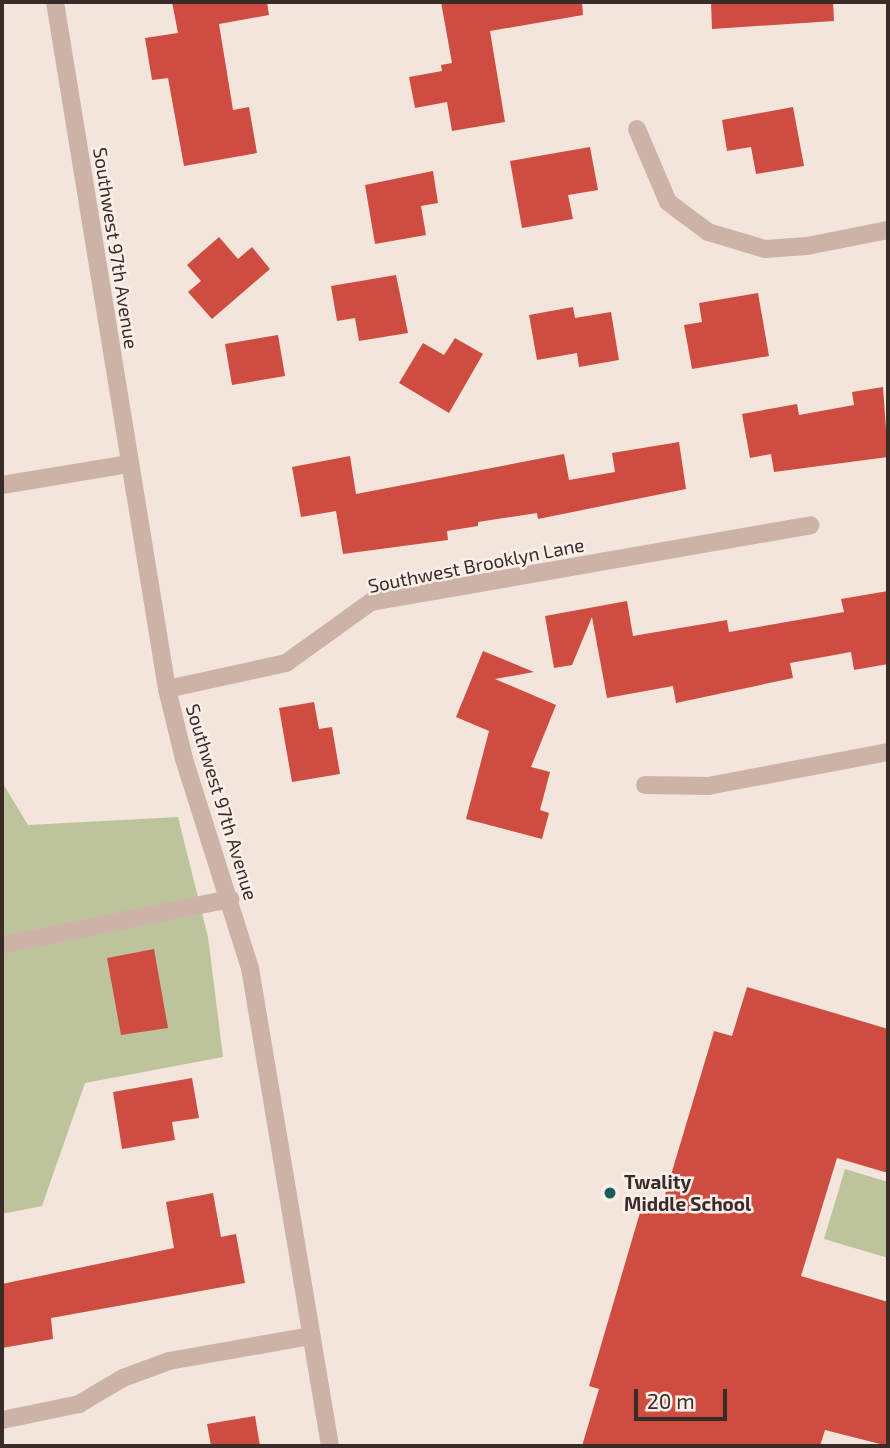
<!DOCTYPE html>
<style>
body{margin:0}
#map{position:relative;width:890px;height:1448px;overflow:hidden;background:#f4e5dc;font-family:"Exo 2",sans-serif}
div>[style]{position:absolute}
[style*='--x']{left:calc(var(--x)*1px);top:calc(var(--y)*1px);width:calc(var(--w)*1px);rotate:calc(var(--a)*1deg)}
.green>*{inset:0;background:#bdc49b}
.building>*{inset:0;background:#ce4c40}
.minor>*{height:18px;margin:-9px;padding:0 9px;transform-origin:9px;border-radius:9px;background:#cdb3a7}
.dots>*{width:19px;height:19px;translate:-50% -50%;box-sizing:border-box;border:4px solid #fbf0e9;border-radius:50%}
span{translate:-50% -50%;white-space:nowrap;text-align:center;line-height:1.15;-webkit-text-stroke:5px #fbf0e9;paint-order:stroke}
.street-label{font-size:19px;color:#392b28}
.poi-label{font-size:19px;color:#392b28;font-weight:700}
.left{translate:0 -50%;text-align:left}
.frame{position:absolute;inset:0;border:4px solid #392b28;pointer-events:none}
.scale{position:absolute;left:634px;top:1389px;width:93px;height:32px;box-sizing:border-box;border:4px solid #392b28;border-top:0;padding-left:9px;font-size:21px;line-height:24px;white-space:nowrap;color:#392b28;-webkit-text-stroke:5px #fbf0e9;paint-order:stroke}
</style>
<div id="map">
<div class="green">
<i style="clip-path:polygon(2px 782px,28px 825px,178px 817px,208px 937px,223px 1057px,85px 1083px,42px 1206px,2px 1214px)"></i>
<i style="clip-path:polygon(845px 1169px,888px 1182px,888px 1258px,824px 1239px)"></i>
</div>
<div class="building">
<i style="clip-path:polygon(172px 2px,267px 2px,269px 15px,219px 24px,233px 110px,249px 107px,257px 153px,184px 166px,168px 78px,152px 80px,145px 38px,178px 33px)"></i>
<i style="clip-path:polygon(441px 2px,582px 2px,583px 15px,490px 31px,505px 122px,452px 131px,447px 102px,415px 108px,409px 77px,442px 71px,441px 65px,452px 63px)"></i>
<i style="clip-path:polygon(711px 2px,833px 2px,834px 21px,712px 29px)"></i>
<i style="clip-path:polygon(793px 107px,804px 166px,756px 174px,751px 147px,727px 151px,722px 120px)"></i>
<i style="clip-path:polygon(590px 147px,598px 190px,568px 195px,573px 219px,522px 228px,510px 161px)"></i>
<i style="clip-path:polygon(433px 171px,438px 203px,421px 206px,426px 235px,375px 244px,365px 185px)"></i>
<i style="clip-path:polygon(219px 237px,238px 259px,252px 247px,270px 269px,212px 319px,188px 292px,201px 281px,187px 265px)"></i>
<i style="clip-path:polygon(396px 275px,408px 333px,359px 341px,355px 318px,337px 321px,331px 286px)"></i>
<i style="clip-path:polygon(758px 293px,769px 356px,692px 369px,684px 325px,702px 322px,699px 303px)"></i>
<i style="clip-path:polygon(573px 307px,575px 318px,611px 312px,619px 360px,579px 367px,577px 353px,537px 360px,529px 315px)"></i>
<i style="clip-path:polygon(278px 335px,285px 376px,232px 385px,225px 344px)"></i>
<i style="clip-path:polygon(455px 338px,483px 354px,449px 413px,399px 383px,423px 343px,444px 355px)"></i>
<i style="clip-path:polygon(883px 387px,888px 457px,774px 472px,771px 454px,750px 458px,742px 414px,797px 404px,799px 415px,854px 405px,852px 392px)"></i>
<i style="clip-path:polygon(679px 442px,686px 489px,538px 519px,537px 513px,478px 522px,478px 526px,447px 531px,448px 540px,343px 554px,336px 511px,301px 517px,292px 467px,350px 456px,356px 494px,564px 454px,569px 480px,615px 472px,612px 453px)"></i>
<i style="clip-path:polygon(888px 591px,888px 664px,854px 670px,851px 652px,790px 663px,793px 678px,676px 703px,673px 686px,607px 698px,592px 617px,572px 665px,554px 668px,545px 616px,627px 601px,633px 636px,727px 620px,729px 632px,844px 612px,841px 599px)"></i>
<i style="clip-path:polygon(483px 651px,534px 672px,495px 679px,556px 705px,531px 767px,550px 772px,540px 810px,549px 813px,542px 839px,466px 819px,489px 731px,456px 717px)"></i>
<i style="clip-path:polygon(314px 702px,319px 729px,332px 727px,340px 774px,292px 782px,279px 708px)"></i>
<i style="clip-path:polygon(154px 949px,168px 1028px,121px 1035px,107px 958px)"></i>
<i style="clip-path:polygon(747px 987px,888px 1029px,888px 1173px,837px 1158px,801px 1276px,888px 1302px,888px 1446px,825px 1430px,820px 1446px,582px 1446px,599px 1389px,589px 1386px,644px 1199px,662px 1205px,714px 1031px,732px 1036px)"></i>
<i style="clip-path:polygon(192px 1078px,199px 1118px,172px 1122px,175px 1140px,122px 1149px,113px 1092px)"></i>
<i style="clip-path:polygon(213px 1193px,221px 1237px,236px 1234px,245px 1283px,51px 1318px,53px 1339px,2px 1348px,2px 1284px,174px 1248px,166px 1202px)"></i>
<i style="clip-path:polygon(255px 1416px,260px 1446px,211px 1446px,207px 1424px)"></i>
</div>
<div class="minor">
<i style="--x:55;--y:2;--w:696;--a:80.74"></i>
<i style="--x:167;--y:689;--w:72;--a:76.3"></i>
<i style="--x:184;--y:759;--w:219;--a:72.5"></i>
<i style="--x:250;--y:968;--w:485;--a:80.5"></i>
<i style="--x:637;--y:129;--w:79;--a:67"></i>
<i style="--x:668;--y:202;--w:50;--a:36.9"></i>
<i style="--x:708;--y:232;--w:59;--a:16.6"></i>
<i style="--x:765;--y:249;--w:42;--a:-4.1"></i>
<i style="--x:807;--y:246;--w:83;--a:-11.2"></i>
<i style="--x:2;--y:485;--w:129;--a:-9.4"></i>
<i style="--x:167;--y:689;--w:122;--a:-12.3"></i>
<i style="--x:286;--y:663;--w:105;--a:-35.7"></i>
<i style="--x:371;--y:602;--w:446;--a:-9.9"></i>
<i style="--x:645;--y:785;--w:63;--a:0.9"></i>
<i style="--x:708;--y:786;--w:183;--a:-10.7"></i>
<i style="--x:2;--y:945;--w:233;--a:-11.4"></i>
<i style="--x:2;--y:1420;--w:79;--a:-11.7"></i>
<i style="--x:79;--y:1404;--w:51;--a:-30.6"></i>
<i style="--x:123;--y:1378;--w:49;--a:-20.3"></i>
<i style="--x:169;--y:1361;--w:144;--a:-10"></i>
</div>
<div class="dots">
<i style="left:610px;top:1193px;background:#1a5e58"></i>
</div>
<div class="street-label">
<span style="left:116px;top:248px;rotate:81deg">Southwest 97th Avenue</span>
<span style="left:476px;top:565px;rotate:-11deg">Southwest Brooklyn Lane</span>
<span style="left:222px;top:802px;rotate:73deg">Southwest 97th Avenue</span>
</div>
<div class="poi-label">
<span class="left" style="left:624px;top:1193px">Twality<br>Middle School</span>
</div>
<div class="frame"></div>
<div class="scale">20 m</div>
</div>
